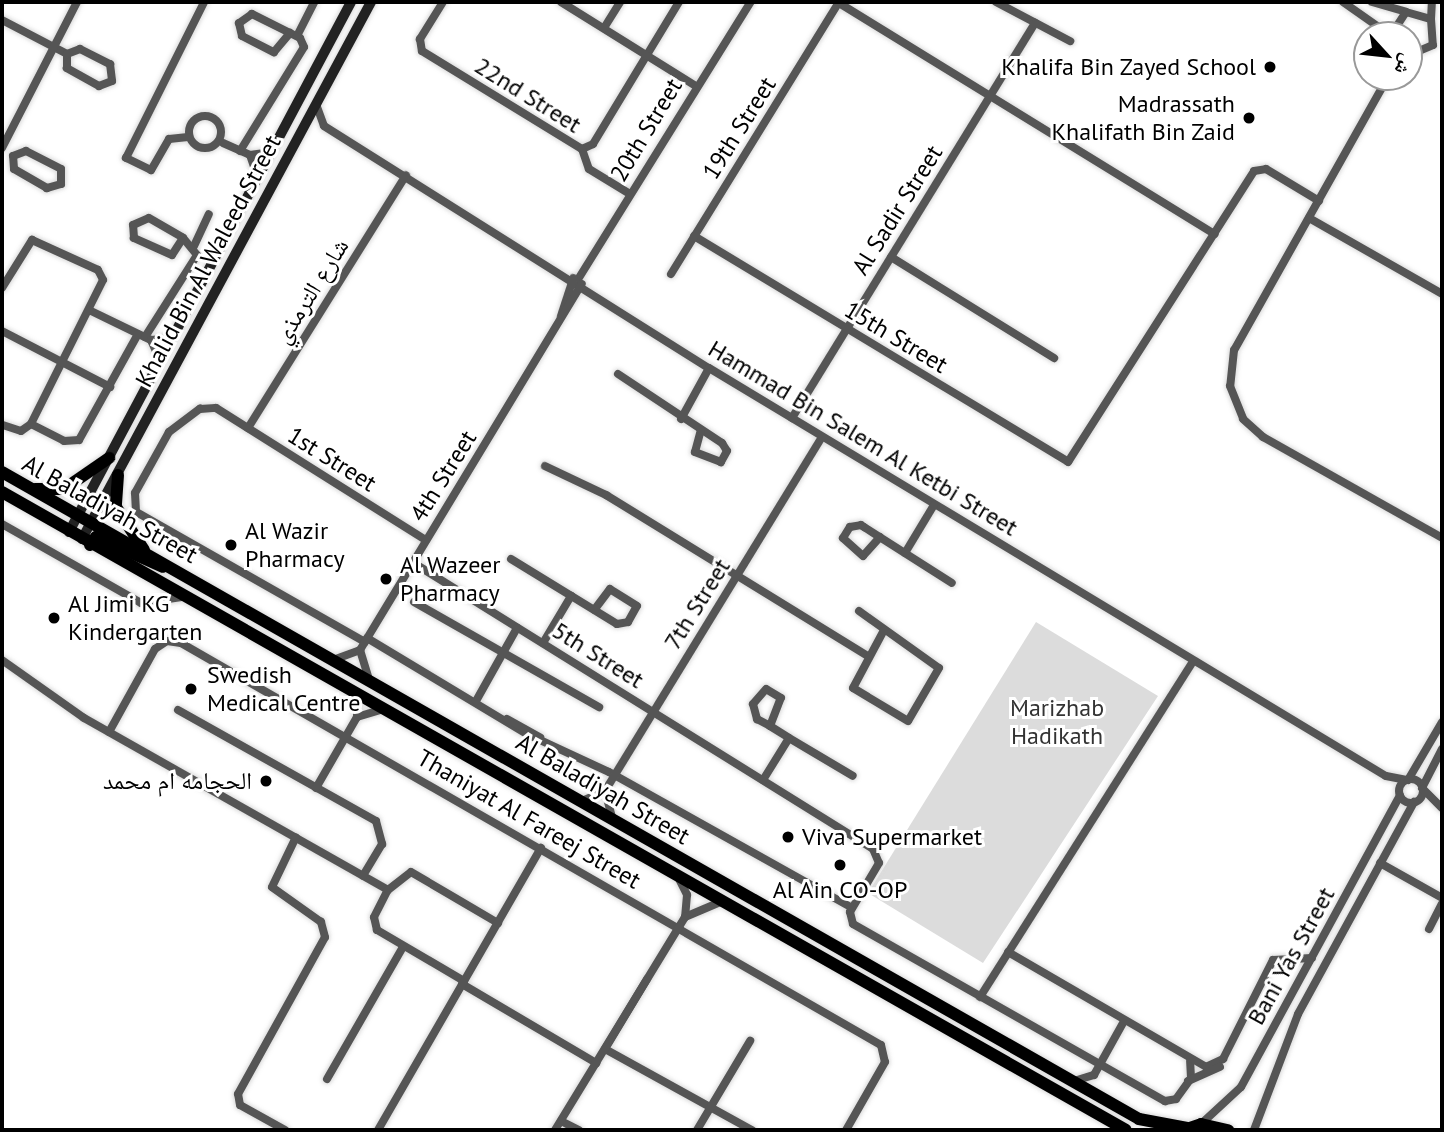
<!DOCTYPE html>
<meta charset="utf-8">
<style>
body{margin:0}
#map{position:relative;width:1444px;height:1132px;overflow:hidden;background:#fff;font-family:"PT Sans","Noto Naskh Arabic",sans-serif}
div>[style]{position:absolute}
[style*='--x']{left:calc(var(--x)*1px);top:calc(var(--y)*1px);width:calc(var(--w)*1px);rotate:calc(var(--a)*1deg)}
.green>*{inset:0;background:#dcdcdc}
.roads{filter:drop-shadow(0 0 2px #dbdbdb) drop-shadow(0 0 2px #dbdbdb)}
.street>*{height:8px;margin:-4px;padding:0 4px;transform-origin:4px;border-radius:4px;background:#555}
.street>.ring{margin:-4px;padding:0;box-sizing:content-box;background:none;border:8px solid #555;border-radius:50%}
.secondary>*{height:10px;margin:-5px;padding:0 5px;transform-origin:5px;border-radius:5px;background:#222}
.primary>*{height:12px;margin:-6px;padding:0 6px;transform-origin:6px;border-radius:6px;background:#000}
.dots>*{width:19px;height:19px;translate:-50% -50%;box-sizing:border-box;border:4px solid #fff;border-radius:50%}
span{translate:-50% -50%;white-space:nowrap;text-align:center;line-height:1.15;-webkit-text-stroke:6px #fff;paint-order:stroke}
.poi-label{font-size:24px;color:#000}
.right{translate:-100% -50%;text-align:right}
.left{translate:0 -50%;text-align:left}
.street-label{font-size:24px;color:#000}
.park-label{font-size:24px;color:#333}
.frame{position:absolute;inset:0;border:4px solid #000;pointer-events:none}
.north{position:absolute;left:1353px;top:21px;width:70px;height:70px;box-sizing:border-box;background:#fff;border:2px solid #999;border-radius:50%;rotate:117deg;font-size:19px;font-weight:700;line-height:28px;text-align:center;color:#000}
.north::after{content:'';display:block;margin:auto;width:24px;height:32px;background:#000;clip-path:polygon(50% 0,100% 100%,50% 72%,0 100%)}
</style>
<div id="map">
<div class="green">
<i style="clip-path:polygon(1036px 622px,1158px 696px,983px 963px,868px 893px)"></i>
</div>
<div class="roads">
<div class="street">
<i style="--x:443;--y:2;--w:44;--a:121.9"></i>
<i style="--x:420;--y:39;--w:12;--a:81"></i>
<i style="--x:422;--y:51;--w:188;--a:31.5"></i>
<i style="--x:582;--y:149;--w:12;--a:-24"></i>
<i style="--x:593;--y:144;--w:166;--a:-58.8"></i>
<i style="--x:561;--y:2;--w:159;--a:31.9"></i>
<i style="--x:996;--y:2;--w:84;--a:27.8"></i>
<i style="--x:1343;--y:2;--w:57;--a:35.1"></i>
<i style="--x:1372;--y:2;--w:35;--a:16"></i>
<i style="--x:839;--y:3;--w:441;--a:31.6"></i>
<i style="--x:1431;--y:19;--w:17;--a:-87"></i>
<i style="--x:2;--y:20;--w:73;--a:27.6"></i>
<i style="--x:604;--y:28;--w:31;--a:-58"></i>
<i style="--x:1391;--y:35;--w:27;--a:-57"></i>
<i style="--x:1406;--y:12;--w:26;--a:16"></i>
<i style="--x:1431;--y:19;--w:26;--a:86"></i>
<i style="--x:1433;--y:45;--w:26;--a:157"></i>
<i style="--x:297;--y:36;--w:38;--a:-63"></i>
<i style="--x:80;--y:49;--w:34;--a:27"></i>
<i style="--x:110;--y:64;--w:17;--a:83"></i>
<i style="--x:112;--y:81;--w:14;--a:159"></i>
<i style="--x:99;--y:86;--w:37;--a:-151"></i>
<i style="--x:67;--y:68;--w:14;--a:-90"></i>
<i style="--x:67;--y:54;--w:14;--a:-21"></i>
<i style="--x:1388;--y:77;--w:313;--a:119.4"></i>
<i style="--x:1234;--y:350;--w:36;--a:96"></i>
<i style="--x:1230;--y:386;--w:35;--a:68"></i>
<i style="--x:1243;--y:419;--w:27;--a:42"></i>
<i style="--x:1263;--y:437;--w:206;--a:29.4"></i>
<i style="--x:316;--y:104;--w:23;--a:70"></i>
<i style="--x:324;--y:126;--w:455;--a:32.2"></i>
<i style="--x:709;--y:368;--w:790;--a:31.08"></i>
<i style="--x:1386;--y:776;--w:21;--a:11"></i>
<i class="ring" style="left:189px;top:116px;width:24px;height:24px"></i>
<i style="--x:188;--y:137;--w:19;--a:174"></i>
<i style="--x:169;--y:139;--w:36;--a:120"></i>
<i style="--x:151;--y:170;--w:28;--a:-154"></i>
<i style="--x:126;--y:158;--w:174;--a:-63.4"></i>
<i style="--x:223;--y:143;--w:30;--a:24"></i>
<i style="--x:250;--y:155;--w:22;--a:-8"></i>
<i style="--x:2;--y:148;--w:164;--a:-62.8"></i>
<i style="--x:582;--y:149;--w:21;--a:71"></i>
<i style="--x:589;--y:169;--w:48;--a:31.4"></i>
<i style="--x:26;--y:151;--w:39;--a:27"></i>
<i style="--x:61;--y:169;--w:15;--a:90"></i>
<i style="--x:61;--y:184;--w:15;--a:164"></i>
<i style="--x:47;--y:188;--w:38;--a:-150"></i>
<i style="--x:14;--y:169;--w:13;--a:-94"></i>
<i style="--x:13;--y:156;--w:14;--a:-21"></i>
<i style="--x:240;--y:151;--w:122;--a:-58.4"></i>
<i style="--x:304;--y:47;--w:10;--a:-114"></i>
<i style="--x:300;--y:38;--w:54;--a:-153.4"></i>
<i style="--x:252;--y:14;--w:16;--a:145"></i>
<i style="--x:239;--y:23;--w:13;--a:77"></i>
<i style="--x:242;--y:36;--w:36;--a:27"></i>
<i style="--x:274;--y:52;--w:25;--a:-50"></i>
<i style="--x:250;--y:155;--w:24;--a:71"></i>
<i style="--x:149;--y:218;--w:39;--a:30"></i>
<i style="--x:183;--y:238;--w:20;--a:123"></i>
<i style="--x:172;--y:255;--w:42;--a:-155.9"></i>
<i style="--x:134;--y:238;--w:13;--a:-94"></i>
<i style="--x:133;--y:225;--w:17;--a:-24"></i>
<i style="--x:1309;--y:218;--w:153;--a:29.7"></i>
<i style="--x:694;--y:236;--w:437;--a:31.1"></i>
<i style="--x:1068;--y:462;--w:345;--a:-57.4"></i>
<i style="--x:1254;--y:171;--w:12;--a:-9"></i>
<i style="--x:1266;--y:169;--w:62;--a:31.1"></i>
<i style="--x:194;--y:246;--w:35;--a:-65"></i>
<i style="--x:891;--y:257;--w:192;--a:31.8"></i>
<i style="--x:671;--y:274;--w:320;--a:-58.3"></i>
<i style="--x:577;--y:281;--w:329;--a:-58.1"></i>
<i style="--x:2;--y:288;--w:57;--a:-58"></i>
<i style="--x:32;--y:240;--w:72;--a:24.4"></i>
<i style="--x:98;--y:270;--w:11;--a:63"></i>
<i style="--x:103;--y:280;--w:161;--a:116.6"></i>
<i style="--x:31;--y:424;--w:12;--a:145"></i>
<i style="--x:21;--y:431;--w:20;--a:-162"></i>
<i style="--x:89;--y:310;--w:69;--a:25.8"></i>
<i style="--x:151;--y:340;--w:22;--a:-5"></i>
<i style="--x:561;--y:316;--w:40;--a:-72"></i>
<i style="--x:2;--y:331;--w:122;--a:27.4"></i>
<i style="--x:145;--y:337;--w:97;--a:-57.6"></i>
<i style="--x:197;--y:255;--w:22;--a:-129"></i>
<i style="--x:151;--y:340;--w:22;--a:66"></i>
<i style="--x:618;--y:374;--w:125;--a:33.6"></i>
<i style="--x:722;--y:443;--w:9;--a:58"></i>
<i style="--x:727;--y:451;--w:13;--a:119"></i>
<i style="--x:721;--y:462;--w:28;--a:-159"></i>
<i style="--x:695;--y:452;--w:23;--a:-75"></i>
<i style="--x:792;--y:418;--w:464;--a:-58.4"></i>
<i style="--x:681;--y:419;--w:58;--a:-61.2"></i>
<i style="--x:31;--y:424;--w:37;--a:27"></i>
<i style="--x:64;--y:441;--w:15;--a:-4"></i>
<i style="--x:79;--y:440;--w:121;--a:-60.9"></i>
<i style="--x:248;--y:428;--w:298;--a:-58"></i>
<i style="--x:545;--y:466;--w:68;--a:25.4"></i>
<i style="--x:606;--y:495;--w:308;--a:31.6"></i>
<i style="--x:2;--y:524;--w:160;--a:29.6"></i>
<i style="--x:141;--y:603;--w:41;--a:-8.3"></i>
<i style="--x:880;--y:537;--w:25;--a:132"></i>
<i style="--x:863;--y:556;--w:27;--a:-138"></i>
<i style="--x:843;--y:538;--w:13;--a:-58"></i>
<i style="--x:850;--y:527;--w:11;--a:-10"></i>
<i style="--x:861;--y:525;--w:4;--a:34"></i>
<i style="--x:864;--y:527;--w:104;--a:32.5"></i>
<i style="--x:905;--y:553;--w:56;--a:-58.9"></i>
<i style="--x:511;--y:559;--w:124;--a:31.5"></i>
<i style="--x:617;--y:624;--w:11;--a:-10"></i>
<i style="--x:628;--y:622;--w:18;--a:-61"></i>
<i style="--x:637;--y:606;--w:32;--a:-148"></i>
<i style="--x:610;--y:589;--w:26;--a:127"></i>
<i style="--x:412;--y:562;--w:543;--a:31.9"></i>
<i style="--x:873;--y:849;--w:15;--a:67"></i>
<i style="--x:879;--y:863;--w:57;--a:120.6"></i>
<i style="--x:850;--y:912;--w:12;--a:76"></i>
<i style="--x:853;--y:924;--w:359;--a:29.6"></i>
<i style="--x:1165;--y:1101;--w:11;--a:-10"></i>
<i style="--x:1176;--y:1099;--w:26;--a:-54"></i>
<i style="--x:1191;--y:1078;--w:17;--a:-93"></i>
<i style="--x:414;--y:602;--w:213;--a:29.6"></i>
<i style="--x:859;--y:611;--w:98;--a:35.5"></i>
<i style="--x:939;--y:668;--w:61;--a:120.3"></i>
<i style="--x:908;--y:721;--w:64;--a:-149"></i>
<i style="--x:853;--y:688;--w:66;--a:-61.9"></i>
<i style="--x:367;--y:638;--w:187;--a:31"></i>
<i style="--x:527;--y:734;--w:90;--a:24.9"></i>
<i style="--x:609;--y:772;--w:278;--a:29.2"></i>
<i style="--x:365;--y:642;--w:263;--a:-150.4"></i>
<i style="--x:136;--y:512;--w:19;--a:-93"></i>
<i style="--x:135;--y:493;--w:70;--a:-60.9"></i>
<i style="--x:169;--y:432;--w:39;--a:-37"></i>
<i style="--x:200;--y:409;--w:16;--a:-4"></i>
<i style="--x:216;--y:408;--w:248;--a:32.2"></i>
<i style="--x:543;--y:643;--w:55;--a:-59.2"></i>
<i style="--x:360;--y:650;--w:30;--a:73"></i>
<i style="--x:2;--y:660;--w:100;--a:35.3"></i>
<i style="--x:84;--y:718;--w:349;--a:29.5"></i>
<i style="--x:333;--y:660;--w:29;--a:-20"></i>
<i style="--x:360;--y:650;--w:428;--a:-58.8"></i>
<i style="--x:476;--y:701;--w:84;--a:-60.7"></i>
<i style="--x:178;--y:710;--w:227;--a:29.3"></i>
<i style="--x:376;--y:821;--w:24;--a:75"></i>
<i style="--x:382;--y:844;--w:37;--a:121"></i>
<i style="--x:357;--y:717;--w:28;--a:-17"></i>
<i style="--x:507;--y:719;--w:38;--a:29"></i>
<i style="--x:770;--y:726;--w:30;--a:-69"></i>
<i style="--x:781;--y:698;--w:17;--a:-149"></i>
<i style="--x:766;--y:689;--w:20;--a:131"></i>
<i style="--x:753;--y:704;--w:16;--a:75"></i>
<i style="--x:757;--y:719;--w:15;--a:28"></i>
<i style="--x:770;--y:726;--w:22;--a:32"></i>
<i style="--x:789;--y:738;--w:74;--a:30.7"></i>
<i style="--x:109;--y:732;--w:95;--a:-61"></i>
<i style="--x:155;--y:649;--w:14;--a:-34"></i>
<i style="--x:167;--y:641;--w:14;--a:8"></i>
<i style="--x:181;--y:643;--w:807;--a:29.87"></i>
<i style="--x:881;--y:1045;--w:17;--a:77"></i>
<i style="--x:885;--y:1062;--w:78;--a:119.8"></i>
<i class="ring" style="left:1399px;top:779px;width:16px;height:16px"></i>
<i style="--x:763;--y:780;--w:49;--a:-58.2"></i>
<i style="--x:1408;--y:780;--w:67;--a:-59.6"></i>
<i style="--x:316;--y:788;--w:82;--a:-60"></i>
<i style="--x:357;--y:717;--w:23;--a:-90"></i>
<i style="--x:1422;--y:788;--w:44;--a:-62.9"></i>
<i style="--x:1423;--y:789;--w:27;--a:45"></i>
<i style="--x:605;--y:791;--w:28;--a:75"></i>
<i style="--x:582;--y:801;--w:25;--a:-23"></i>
<i style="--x:605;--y:791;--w:415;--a:-58.5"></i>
<i style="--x:1380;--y:863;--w:71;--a:29.4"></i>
<i style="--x:678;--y:877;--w:20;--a:63"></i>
<i style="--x:687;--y:895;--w:22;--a:95"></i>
<i style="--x:1429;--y:929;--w:28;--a:-63"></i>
<i style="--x:1008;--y:952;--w:229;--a:30.1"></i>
<i style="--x:1206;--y:1067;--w:19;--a:-25"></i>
<i style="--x:1223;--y:1059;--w:111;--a:-63.2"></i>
<i style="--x:1273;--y:960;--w:39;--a:-3"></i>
<i style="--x:464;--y:981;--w:101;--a:-149.6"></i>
<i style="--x:377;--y:930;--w:13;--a:-103"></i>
<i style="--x:374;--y:917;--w:30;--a:-63"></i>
<i style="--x:388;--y:890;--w:29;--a:-38"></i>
<i style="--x:411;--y:872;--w:101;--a:30.4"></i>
<i style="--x:462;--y:984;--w:156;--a:30.5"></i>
<i style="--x:980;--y:997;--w:398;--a:-57.6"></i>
<i style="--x:605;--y:1049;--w:168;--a:28.9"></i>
<i style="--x:605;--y:1049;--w:82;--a:-59"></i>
<i style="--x:327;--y:1079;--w:152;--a:-60.1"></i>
<i style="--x:1074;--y:1081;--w:21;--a:-17"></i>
<i style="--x:1094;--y:1075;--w:60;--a:-60.9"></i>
<i style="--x:1188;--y:1081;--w:35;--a:-24"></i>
<i style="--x:561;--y:1121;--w:20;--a:27"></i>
<i style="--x:1201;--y:1124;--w:54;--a:-42.8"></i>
<i style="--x:1241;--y:1087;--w:332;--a:-61.4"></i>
<i style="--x:285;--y:1130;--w:51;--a:-150.9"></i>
<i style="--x:240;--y:1105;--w:11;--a:-100"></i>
<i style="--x:238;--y:1094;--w:179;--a:-61"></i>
<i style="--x:325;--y:937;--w:16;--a:-105"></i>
<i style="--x:321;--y:922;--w:60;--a:-144.5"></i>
<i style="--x:272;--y:887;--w:55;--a:-64.4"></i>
<i style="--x:378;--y:1130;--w:326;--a:-60"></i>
<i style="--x:555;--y:1130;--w:250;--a:-58.6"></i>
<i style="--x:685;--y:917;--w:39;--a:-23"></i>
<i style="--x:697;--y:1130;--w:104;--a:-59.2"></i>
<i style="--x:1254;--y:1130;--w:124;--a:-69.2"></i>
<i style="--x:1298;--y:1014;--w:242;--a:-61.3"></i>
</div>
<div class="secondary">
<i style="--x:69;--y:532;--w:600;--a:-61.98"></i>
<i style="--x:82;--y:539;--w:610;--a:-61.71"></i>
</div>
<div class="primary">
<i style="--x:2;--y:472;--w:1308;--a:29.64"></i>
<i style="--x:1139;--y:1119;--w:49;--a:10.6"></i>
<i style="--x:118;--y:475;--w:32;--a:94"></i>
<i style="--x:116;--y:507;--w:51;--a:56.9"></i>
<i style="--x:35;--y:489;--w:29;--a:0"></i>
<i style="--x:64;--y:489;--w:55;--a:-34.6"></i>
<i style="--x:2;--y:492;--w:1292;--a:29.58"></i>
<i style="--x:90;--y:545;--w:10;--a:-53"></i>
<i style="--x:96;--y:537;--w:73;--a:24.1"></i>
<i style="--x:1184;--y:1130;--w:18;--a:-19"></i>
<i style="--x:1201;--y:1124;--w:28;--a:13"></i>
</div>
</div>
<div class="dots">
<i style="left:1270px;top:67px;background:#000"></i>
<i style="left:1249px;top:118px;background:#000"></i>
<i style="left:231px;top:545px;background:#000"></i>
<i style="left:386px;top:579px;background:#000"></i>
<i style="left:54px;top:618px;background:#000"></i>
<i style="left:191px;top:689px;background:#000"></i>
<i style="left:266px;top:781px;background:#000"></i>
<i style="left:788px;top:837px;background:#000"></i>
<i style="left:840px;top:865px;background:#000"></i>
</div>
<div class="poi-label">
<span class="right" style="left:1256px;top:67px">Khalifa Bin Zayed School</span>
<span class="right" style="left:1235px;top:118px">Madrassath<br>Khalifath Bin Zaid</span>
<span class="left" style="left:245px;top:545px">Al Wazir<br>Pharmacy</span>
<span class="left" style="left:400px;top:579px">Al Wazeer<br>Pharmacy</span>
<span class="left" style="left:68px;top:618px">Al Jimi KG<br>Kindergarten</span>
<span class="left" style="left:207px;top:689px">Swedish<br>Medical Centre</span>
<span class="right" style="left:252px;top:781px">الحجامه ام محمد</span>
<span class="left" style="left:802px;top:837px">Viva Supermarket</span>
<span style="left:840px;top:890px">Al Ain CO-OP</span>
</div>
<div class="street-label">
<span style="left:528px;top:95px;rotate:32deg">22nd Street</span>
<span style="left:739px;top:128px;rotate:-58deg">19th Street</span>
<span style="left:646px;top:130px;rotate:-59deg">20th Street</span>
<span style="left:897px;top:210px;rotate:-58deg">Al Sadir Street</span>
<span style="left:208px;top:261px;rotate:-62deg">Khalid Bin Al Waleed Street</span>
<span style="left:311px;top:291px;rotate:-58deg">شارع الترمذي</span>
<span style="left:896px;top:337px;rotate:31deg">15th Street</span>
<span style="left:863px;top:438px;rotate:31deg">Hammad Bin Salem Al Ketbi Street</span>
<span style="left:332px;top:459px;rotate:32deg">1st Street</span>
<span style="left:443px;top:476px;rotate:-58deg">4th Street</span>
<span style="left:110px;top:509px;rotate:29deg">Al Baladiyah Street</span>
<span style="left:697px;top:604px;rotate:-58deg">7th Street</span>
<span style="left:598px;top:655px;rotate:32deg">5th Street</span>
<span style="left:603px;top:789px;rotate:30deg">Al Baladiyah Street</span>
<span style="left:529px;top:819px;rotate:30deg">Thaniyat Al Fareej Street</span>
<span style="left:1291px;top:956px;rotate:-61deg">Bani Yas Street</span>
</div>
<div class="park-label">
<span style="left:1057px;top:722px">Marizhab<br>Hadikath</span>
</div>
<div class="frame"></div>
<div class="north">ش</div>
</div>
